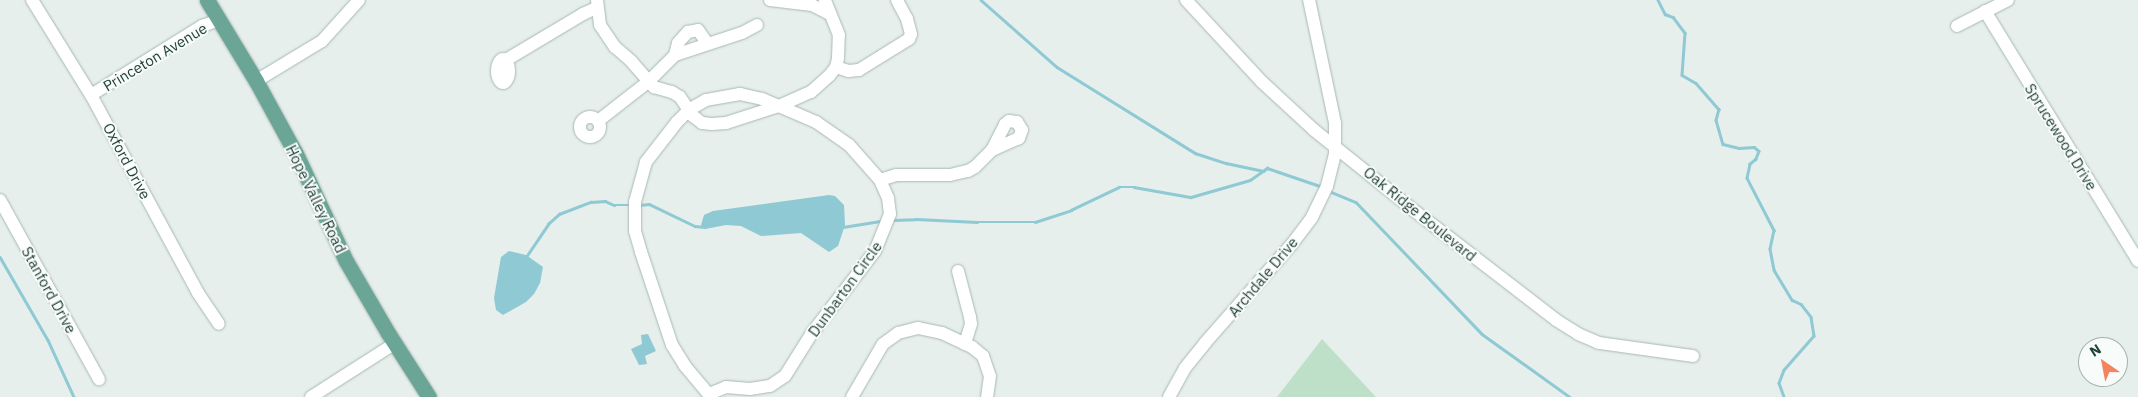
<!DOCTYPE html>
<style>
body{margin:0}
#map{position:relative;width:2138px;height:397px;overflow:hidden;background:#e6efeb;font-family:"IBM Plex Sans",sans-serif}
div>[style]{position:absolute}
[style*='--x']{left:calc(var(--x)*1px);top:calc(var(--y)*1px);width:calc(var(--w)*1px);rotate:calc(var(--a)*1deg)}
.green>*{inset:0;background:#bfe0c8}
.water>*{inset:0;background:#8ec9d4}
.stream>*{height:2.5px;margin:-1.25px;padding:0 1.25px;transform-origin:1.25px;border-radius:1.25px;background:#8ec9d4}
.roads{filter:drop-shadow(0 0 1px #a8b8b2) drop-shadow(0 0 1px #a8b8b2)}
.minor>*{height:12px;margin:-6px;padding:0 6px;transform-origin:6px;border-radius:6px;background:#fff}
.minor>.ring{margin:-6px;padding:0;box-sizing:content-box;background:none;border:12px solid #fff;border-radius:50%}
.major>*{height:15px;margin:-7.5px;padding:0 7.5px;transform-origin:7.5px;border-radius:7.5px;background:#6aa596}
span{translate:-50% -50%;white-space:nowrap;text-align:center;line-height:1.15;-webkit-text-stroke:4px #f7fbf9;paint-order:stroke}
.street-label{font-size:15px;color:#24423a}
.north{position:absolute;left:2078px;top:337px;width:50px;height:50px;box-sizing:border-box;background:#f7fbf9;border:1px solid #a3b1ad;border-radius:50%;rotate:327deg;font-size:14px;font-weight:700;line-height:20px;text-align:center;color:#24423a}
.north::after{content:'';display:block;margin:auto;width:18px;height:22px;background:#f4845f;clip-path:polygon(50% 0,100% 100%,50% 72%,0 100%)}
</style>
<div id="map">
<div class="green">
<i style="clip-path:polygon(1322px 339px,1376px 397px,1277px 397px)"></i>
</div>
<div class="water">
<i style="clip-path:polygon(829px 195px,835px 196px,844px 205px,845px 225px,838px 246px,829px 252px,801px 233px,761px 236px,741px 226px,726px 225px,705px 229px,701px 225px,704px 215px,713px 211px)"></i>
<i style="clip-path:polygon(509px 251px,526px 255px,543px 267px,540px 283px,534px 294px,526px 302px,503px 315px,496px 310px,494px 298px,501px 257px)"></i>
<i style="clip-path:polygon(648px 334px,656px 351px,645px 356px,647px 364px,639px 365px,631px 349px,642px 344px,641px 335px)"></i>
</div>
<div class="stream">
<i style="--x:981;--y:0;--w:101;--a:41.4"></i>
<i style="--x:1057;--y:67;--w:163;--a:31.9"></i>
<i style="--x:1195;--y:153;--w:33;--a:18"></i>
<i style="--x:1226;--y:163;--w:38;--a:12"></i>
<i style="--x:1263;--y:171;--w:5;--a:-37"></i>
<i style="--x:1267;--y:168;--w:9;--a:18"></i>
<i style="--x:1276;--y:171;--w:46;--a:18.8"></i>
<i style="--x:1658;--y:0;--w:16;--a:63"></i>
<i style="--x:1665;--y:14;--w:9;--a:21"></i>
<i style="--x:1673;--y:17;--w:20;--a:53"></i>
<i style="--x:1685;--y:33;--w:42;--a:94.1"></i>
<i style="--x:1682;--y:75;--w:16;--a:30"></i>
<i style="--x:1696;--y:83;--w:35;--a:49"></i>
<i style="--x:1719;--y:109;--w:11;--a:105"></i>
<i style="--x:1716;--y:120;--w:25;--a:74"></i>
<i style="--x:1723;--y:144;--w:16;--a:14"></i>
<i style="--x:1739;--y:148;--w:15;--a:-4"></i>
<i style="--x:1754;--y:147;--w:6;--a:39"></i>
<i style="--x:1759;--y:151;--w:9;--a:111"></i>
<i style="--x:1756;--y:159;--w:8;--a:140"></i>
<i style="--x:1750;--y:164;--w:14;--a:102"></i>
<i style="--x:1747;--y:178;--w:59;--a:62.6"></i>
<i style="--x:1774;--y:230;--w:19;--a:102"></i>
<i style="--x:1770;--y:249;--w:21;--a:79"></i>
<i style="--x:1774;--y:270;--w:35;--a:59"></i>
<i style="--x:1792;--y:300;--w:10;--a:24"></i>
<i style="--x:1801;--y:304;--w:16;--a:52"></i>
<i style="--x:1811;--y:317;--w:19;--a:81"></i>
<i style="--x:1814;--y:336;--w:45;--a:131.4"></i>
<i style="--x:1784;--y:370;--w:14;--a:111"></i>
<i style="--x:1779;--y:383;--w:15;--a:70"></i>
<i style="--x:1331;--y:192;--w:27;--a:22"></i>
<i style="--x:1356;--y:202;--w:182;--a:46.3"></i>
<i style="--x:1482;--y:334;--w:108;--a:35.6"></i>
<i style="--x:639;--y:205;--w:10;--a:-6"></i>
<i style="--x:649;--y:204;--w:51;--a:25.6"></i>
<i style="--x:695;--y:226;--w:10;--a:6"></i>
<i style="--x:892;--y:220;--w:24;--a:-2"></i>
<i style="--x:916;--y:219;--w:61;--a:2.8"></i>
<i style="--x:977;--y:222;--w:58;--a:0"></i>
<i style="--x:1035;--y:222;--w:38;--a:-18"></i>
<i style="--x:1071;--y:210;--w:53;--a:-25.6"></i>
<i style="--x:1119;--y:187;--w:15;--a:0"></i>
<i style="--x:1134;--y:187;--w:58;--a:10"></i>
<i style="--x:1191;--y:197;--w:61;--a:-16.1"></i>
<i style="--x:1250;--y:180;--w:21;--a:-35"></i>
<i style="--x:843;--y:227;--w:39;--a:-9"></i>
<i style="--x:0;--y:257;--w:96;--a:60"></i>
<i style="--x:48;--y:340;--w:63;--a:65.5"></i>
<i style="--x:526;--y:257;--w:40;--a:-56"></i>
<i style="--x:548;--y:224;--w:15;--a:-42"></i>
<i style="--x:559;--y:214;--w:34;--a:-21"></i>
<i style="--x:591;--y:202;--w:14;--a:-4"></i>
<i style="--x:605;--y:201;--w:10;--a:24"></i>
<i style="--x:614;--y:205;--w:17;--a:0"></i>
</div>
<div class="roads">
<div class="minor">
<i style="--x:32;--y:0;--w:112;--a:58.2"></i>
<i style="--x:91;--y:95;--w:225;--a:61.6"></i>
<i style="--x:198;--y:293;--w:37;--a:56"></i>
<i style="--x:597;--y:0;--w:25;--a:83"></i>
<i style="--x:600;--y:25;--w:27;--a:56"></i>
<i style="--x:615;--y:47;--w:21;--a:41"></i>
<i style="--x:631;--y:61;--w:35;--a:49"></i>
<i style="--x:654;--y:87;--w:19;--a:16"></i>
<i style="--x:672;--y:92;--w:9;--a:32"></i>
<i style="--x:680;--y:97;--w:23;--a:56"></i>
<i style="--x:693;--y:116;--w:11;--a:38"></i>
<i style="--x:702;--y:123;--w:10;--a:6"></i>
<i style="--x:712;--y:124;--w:14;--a:-4"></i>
<i style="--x:726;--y:123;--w:56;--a:-17.8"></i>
<i style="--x:779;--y:106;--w:35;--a:-24"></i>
<i style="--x:811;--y:92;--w:24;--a:-42"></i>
<i style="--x:829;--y:76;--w:11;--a:-52"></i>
<i style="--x:836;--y:67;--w:9;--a:-77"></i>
<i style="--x:838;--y:58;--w:23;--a:-88"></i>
<i style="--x:839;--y:35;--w:38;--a:-112"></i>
<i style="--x:770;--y:0;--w:42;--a:6.8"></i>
<i style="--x:812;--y:5;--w:18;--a:27"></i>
<i style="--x:1186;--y:0;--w:112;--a:47.2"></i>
<i style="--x:1262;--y:82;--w:71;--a:42.7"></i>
<i style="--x:1314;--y:130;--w:131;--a:38.8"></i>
<i style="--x:1416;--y:212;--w:177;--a:37.6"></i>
<i style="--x:1556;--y:320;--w:26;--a:32"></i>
<i style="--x:1578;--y:334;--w:23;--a:23"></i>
<i style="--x:1599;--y:343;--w:95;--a:7.9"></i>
<i style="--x:1985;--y:11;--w:293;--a:58.5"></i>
<i style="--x:1957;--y:26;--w:57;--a:-27"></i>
<i style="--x:675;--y:55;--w:12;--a:-76"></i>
<i style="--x:678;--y:43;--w:15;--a:-48"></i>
<i style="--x:688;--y:32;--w:10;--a:-11"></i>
<i style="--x:698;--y:30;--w:16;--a:55"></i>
<i class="ring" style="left:496.5px;top:58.5px;width:-1px;height:-1px"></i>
<i style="--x:506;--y:60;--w:90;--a:-30.9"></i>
<i style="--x:583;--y:14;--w:14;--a:-25"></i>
<i style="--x:836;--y:67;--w:13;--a:18"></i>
<i style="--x:848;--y:71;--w:11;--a:-5"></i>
<i style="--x:859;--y:70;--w:59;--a:-31.8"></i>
<i style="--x:909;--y:39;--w:5;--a:-68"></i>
<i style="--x:911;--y:34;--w:16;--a:-105"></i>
<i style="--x:907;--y:19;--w:21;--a:-118"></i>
<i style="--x:256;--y:81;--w:77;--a:-31.2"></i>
<i style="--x:322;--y:41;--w:55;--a:-47.9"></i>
<i style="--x:91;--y:95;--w:131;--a:-31.9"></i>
<i style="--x:202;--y:26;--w:18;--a:-19"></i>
<i class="ring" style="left:580px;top:117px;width:8px;height:8px"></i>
<i style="--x:598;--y:121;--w:63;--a:-38"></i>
<i style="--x:648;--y:82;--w:38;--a:-45"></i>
<i style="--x:675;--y:55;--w:71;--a:-18.2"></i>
<i style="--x:742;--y:33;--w:17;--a:-28"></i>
<i style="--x:880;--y:180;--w:17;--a:-17"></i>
<i style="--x:896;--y:175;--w:54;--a:0"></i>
<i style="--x:950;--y:175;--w:18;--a:-13"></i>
<i style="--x:968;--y:171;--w:8;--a:-30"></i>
<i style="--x:975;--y:167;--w:24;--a:-45"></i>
<i style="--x:992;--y:150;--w:29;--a:-63"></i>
<i style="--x:1005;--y:124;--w:5;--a:-37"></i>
<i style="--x:1009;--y:121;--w:8;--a:7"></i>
<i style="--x:1017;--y:122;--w:9;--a:58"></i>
<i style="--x:1022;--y:130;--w:9;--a:111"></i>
<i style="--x:1019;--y:138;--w:30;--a:156"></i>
<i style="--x:0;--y:200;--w:205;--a:61.1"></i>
<i style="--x:958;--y:271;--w:48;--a:75.4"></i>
<i style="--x:970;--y:317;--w:7;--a:82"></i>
<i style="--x:971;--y:324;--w:21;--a:107"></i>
<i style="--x:709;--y:394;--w:18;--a:-22"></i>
<i style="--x:726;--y:387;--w:24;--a:5"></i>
<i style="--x:750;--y:389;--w:20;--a:-9"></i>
<i style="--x:770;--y:386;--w:18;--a:-34"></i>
<i style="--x:785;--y:376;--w:51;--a:-57.9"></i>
<i style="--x:812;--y:333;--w:103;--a:-52.5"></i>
<i style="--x:875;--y:251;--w:40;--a:-68"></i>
<i style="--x:890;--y:214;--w:16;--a:-97"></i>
<i style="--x:888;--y:198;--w:20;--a:-114"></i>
<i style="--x:880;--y:180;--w:47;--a:-131.5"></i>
<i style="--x:849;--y:145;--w:40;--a:-145.1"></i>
<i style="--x:816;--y:122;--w:59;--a:-156.9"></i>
<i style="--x:762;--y:99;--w:23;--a:-167"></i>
<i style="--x:740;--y:94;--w:35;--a:170"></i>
<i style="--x:706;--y:100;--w:20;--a:150"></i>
<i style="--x:689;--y:110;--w:17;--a:135"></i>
<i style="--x:677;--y:122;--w:51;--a:127.8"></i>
<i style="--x:646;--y:162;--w:41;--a:105.4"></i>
<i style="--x:635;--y:202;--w:29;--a:90"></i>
<i style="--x:635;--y:231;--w:22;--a:74"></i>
<i style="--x:641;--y:252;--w:98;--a:71.6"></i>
<i style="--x:672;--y:345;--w:25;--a:58"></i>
<i style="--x:685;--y:366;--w:40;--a:50"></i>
<i style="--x:311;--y:397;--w:98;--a:-32.6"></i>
<i style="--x:852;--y:397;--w:61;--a:-59.7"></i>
<i style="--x:883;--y:344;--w:19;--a:-36"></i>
<i style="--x:898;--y:333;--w:21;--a:-14"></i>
<i style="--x:918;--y:328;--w:25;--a:12"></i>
<i style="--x:942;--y:333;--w:33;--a:25"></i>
<i style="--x:972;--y:347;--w:14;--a:39"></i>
<i style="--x:983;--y:356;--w:21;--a:71"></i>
<i style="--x:990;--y:376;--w:21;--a:98"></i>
<i style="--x:1169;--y:397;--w:33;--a:-61"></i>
<i style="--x:1185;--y:368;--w:32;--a:-51"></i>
<i style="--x:1205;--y:343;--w:132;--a:-48.7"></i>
<i style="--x:1292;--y:244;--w:34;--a:-53"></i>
<i style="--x:1312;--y:217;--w:34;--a:-64"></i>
<i style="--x:1327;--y:186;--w:33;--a:-76"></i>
<i style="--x:1335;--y:154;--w:31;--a:-90"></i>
<i style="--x:1335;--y:123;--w:126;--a:-101.9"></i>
</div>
<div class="major">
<i style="--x:207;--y:0;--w:95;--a:58.8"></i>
<i style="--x:256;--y:81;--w:83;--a:61.3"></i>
<i style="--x:296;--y:154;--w:118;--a:65"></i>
<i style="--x:346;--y:261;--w:83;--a:59.7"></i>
<i style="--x:388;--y:333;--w:76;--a:57.4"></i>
</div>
</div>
<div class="street-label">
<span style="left:155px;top:57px;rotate:-31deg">Princeton Avenue</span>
<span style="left:2061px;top:137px;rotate:58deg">Sprucewood Drive</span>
<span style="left:127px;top:161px;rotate:62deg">Oxford Drive</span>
<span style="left:316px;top:199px;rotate:64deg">Hope Valley Road</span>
<span style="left:1420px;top:214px;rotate:39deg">Oak Ridge Boulevard</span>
<span style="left:1263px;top:277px;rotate:-50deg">Archdale Drive</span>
<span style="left:845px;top:289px;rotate:-54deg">Dunbarton Circle</span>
<span style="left:49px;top:290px;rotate:61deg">Stanford Drive</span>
</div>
<div class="north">N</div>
</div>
